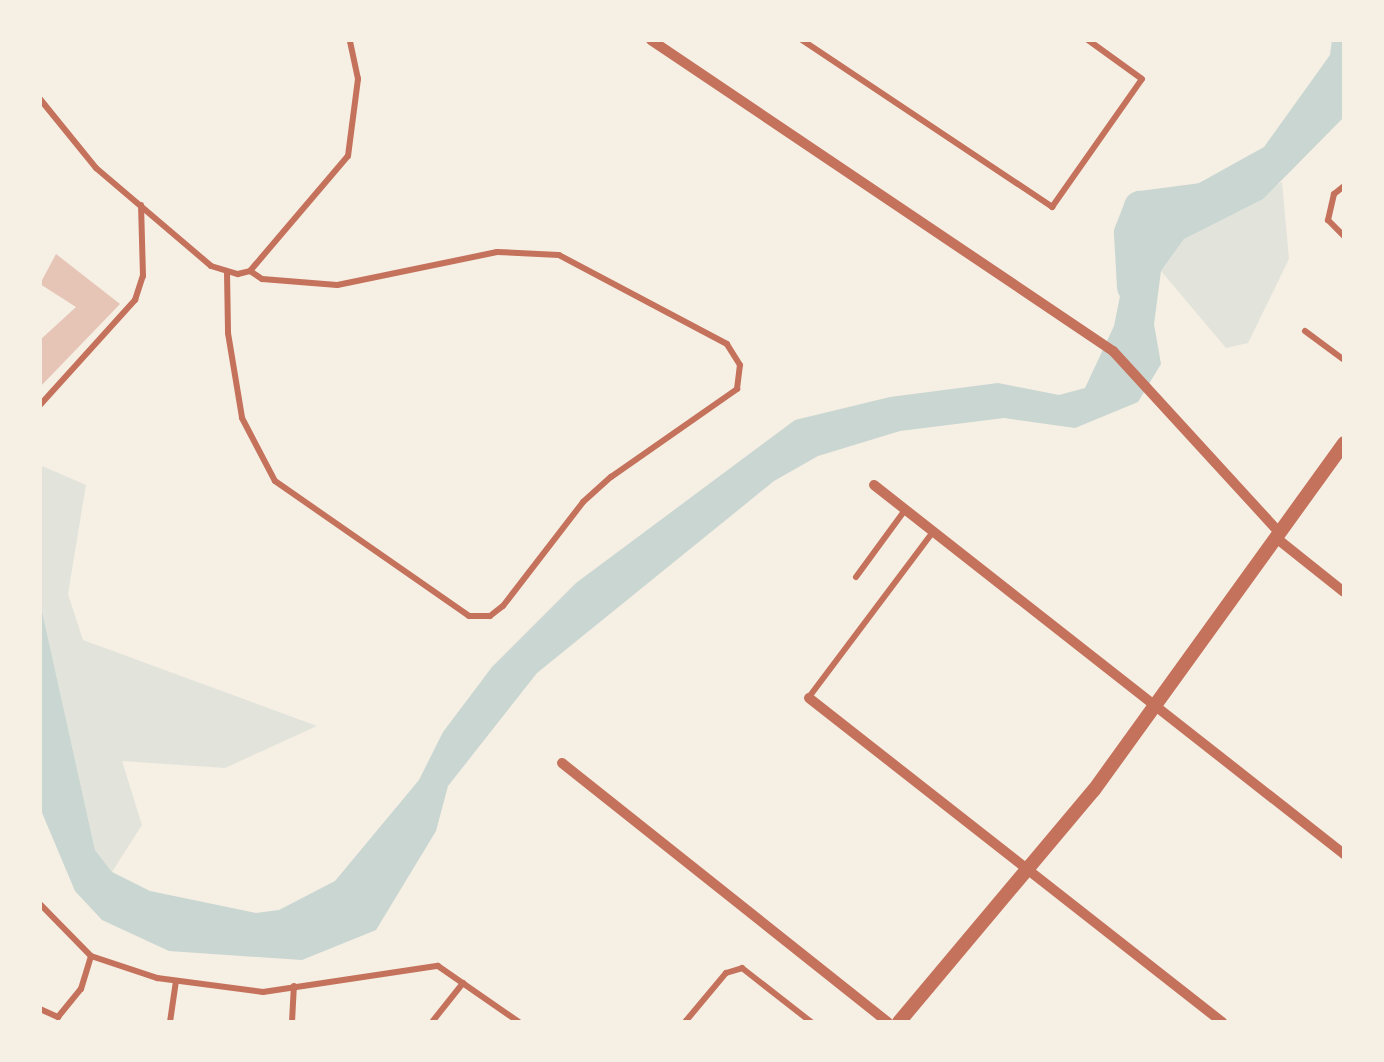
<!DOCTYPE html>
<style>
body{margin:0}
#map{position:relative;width:1384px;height:1062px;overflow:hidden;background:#f6efe4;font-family:"DejaVu Sans",sans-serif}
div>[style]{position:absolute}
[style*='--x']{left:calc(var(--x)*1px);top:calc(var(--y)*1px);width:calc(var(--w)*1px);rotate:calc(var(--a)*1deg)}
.green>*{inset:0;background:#e2e4dc}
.water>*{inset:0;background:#c9d6d2}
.river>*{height:32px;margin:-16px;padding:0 16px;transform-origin:16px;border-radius:16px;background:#c9d6d2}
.building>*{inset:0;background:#e6c5b7}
.service>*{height:6px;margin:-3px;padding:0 3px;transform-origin:3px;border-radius:3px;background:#c5725c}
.minor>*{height:10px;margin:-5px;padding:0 5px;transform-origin:5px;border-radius:5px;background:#c5725c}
.tertiary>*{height:14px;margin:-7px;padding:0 7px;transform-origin:7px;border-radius:7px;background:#c5725c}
span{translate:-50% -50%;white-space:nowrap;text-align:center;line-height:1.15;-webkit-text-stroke:10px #f6efe4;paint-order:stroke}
.frame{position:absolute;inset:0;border:42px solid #f6efe4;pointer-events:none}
</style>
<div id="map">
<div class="green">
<i style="clip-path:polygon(1282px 182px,1289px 259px,1248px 343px,1226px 348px,1161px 271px,1184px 239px)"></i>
<i style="clip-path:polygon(40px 465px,86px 485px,68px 594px,83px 640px,317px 726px,225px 768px,122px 761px,142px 825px,112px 872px,95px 850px,40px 602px)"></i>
</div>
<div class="water">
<i style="clip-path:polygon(1332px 40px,1344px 40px,1344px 117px,1263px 199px,1184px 239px,1161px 271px,1154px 324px,1161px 364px,1138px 402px,1075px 428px,1004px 418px,900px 431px,818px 456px,774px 481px,537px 673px,448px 786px,436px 831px,376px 930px,302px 960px,169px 951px,102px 920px,75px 891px,40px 808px,40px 602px,95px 850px,112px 872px,150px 891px,256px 913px,279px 910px,335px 881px,419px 780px,443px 732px,492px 667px,576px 583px,795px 420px,890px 397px,998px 383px,1059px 395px,1085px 388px,1114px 326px,1132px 236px,1154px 208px,1264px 147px,1330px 55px)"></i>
</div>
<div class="river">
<i style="--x:1133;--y:287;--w:54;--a:-93.2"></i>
<i style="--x:1130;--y:233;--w:28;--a:-69"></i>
<i style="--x:1140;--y:207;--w:69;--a:-7.5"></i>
</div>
<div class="building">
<i style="clip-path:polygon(56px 254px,120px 304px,40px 387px,40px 340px,76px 307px,40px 284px)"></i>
</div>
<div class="service">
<i style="--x:802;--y:40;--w:301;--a:33.7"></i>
<i style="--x:1052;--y:207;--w:156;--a:-54.9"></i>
<i style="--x:1142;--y:79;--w:67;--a:-144.2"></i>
<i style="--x:40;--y:99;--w:89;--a:50.9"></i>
<i style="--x:96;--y:168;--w:151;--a:40.4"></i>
<i style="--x:211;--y:266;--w:28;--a:17"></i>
<i style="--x:238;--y:274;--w:12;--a:-14"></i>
<i style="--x:250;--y:271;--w:151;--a:-49.6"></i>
<i style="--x:348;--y:156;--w:78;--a:-82.6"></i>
<i style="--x:358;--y:79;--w:40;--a:-102"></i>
<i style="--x:1344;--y:186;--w:13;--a:141"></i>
<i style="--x:1334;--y:194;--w:27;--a:103"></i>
<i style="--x:1328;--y:220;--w:23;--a:45"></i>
<i style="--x:227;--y:273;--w:60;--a:89"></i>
<i style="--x:228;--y:333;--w:86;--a:80.6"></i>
<i style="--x:242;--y:418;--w:71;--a:62.4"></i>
<i style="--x:275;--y:481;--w:236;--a:34.8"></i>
<i style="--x:469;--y:616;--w:21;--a:0"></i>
<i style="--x:490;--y:616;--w:16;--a:-38"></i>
<i style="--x:503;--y:606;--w:131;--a:-52.4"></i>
<i style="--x:583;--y:502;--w:38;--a:-42"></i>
<i style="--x:611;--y:477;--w:154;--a:-34.9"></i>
<i style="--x:737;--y:389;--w:24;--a:-83"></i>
<i style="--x:740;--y:365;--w:25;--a:-122"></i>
<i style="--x:727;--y:344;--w:190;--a:-152.1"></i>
<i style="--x:559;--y:255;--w:62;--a:-177.2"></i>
<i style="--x:497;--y:252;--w:163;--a:168.3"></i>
<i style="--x:337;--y:285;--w:75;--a:-175.4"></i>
<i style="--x:262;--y:279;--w:14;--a:-146"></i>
<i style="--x:1305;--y:331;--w:49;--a:36.6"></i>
<i style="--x:40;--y:405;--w:142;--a:-47.9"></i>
<i style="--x:135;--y:300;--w:25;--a:-72"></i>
<i style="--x:143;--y:276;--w:71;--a:-91.6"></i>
<i style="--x:856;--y:577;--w:83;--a:-53.8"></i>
<i style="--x:809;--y:697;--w:206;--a:-53.1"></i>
<i style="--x:40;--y:904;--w:73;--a:45.6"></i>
<i style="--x:91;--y:956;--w:70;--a:18.4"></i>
<i style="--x:157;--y:978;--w:107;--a:7.5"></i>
<i style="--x:263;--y:992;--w:177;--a:-8.5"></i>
<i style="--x:438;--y:966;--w:98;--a:34.7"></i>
<i style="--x:40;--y:1009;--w:20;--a:24"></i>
<i style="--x:58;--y:1017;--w:36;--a:-51"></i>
<i style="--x:81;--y:989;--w:34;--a:-73"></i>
<i style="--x:170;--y:1022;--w:41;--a:-81.7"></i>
<i style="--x:292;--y:1022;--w:36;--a:-87"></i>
<i style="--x:432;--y:1022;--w:50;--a:-51.5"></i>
<i style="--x:685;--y:1022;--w:64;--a:-50.1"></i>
<i style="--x:726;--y:973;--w:17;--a:-17"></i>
<i style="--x:742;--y:968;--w:88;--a:38"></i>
</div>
<div class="minor">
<i style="--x:651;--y:40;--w:557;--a:33.95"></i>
<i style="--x:1113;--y:351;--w:246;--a:47.5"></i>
<i style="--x:874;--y:485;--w:598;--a:38.14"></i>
<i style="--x:1275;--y:537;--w:88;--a:38.6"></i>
<i style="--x:809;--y:698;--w:525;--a:38.11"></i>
<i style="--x:562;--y:763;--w:416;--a:38.5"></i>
</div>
<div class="tertiary">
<i style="--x:899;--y:1022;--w:303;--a:-50"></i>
<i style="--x:1094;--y:790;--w:428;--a:-54.2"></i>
</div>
<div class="frame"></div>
</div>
